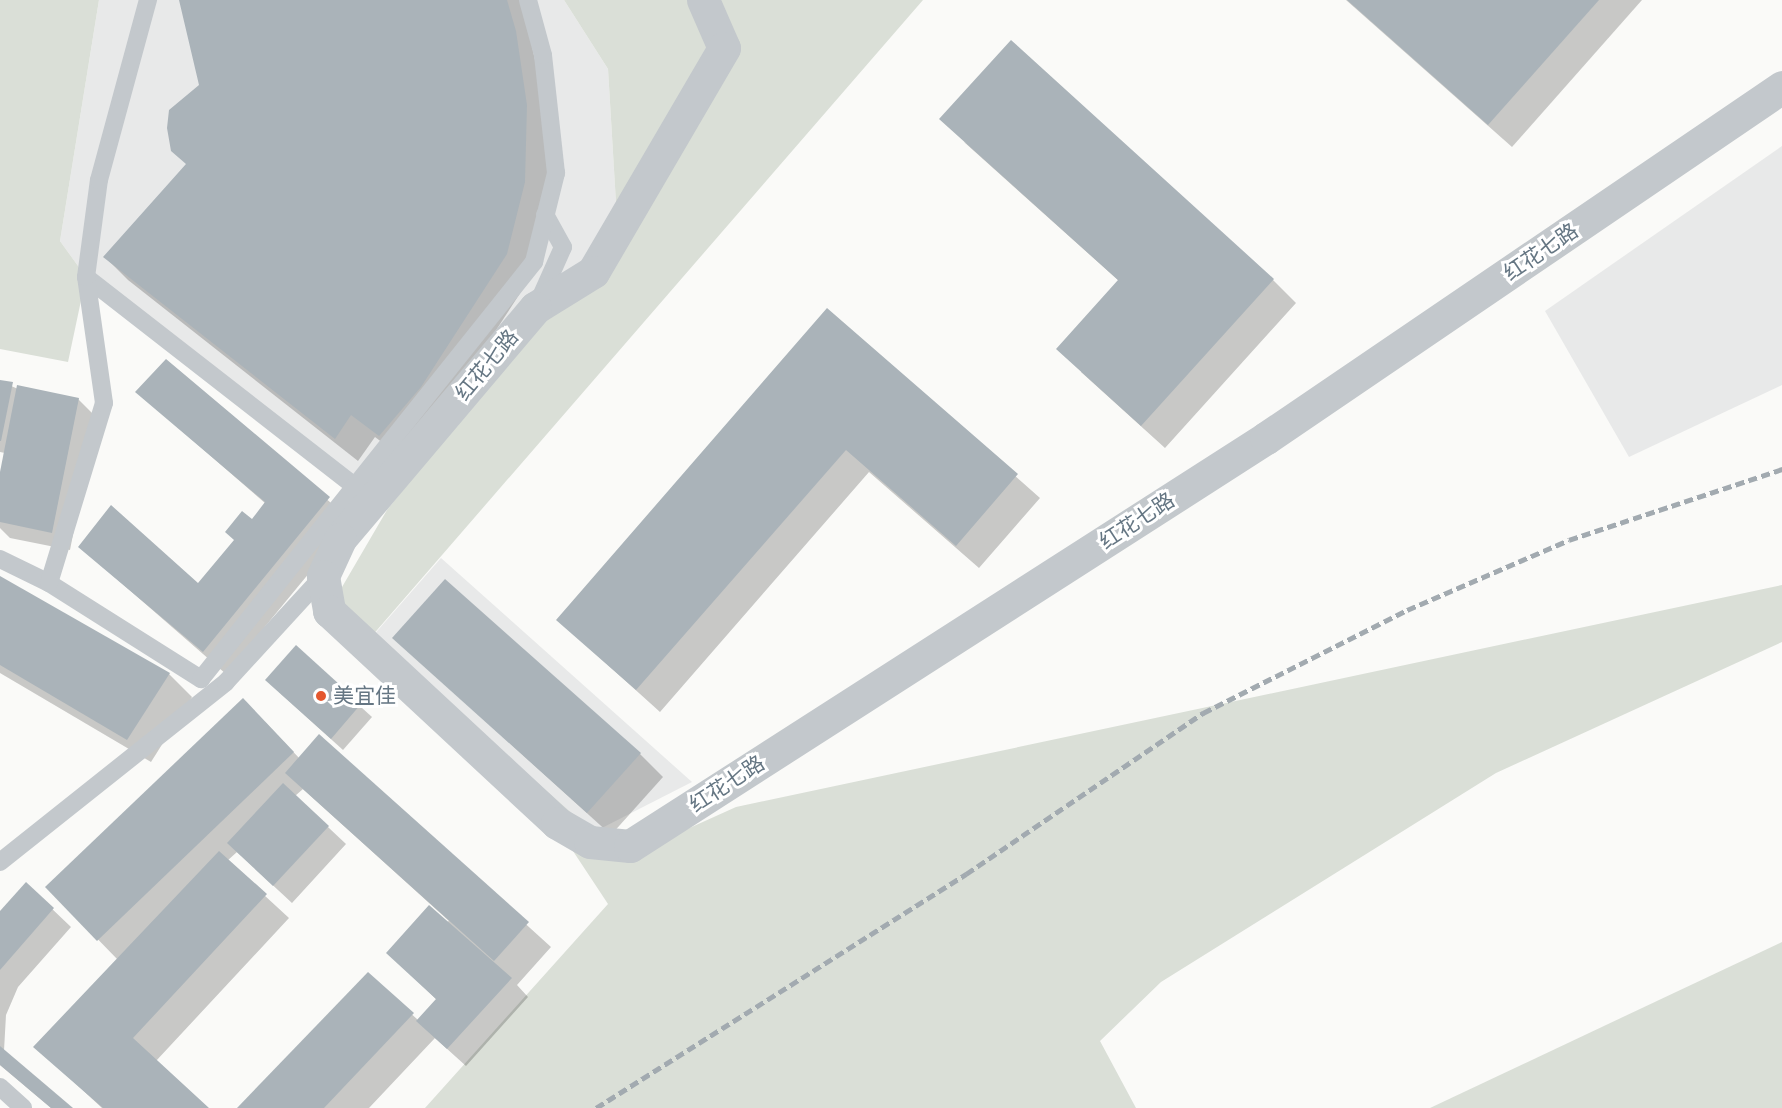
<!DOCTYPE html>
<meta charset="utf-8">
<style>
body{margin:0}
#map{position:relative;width:1782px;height:1108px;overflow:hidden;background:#fafaf8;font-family:Raleway,"Noto Sans SC",sans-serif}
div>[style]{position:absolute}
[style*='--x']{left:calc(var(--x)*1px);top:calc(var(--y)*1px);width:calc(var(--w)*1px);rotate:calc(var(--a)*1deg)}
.built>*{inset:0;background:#e8e9e9}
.green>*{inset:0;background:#dadfd7}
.shadow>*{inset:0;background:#0003}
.building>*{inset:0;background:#aab3b9}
.service>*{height:18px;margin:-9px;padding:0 9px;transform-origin:9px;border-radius:9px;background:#c3c8cc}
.minor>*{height:33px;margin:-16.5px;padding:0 16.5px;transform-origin:16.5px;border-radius:16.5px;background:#c3c8cc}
.rail>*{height:4.5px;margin-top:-2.25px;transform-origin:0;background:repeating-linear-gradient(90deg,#a2aab0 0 9px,transparent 0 13.5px)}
.dots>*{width:16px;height:16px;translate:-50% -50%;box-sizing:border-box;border:3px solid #fff;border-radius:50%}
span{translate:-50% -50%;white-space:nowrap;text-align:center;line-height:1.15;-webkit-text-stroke:6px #fff;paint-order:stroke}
.street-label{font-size:21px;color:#657683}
.poi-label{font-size:21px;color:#657683}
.left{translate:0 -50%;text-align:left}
</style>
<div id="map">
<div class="built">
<i style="clip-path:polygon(99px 0,564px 0,608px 69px,617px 220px,387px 510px,86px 277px,60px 241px)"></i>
<i style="clip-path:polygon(1782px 146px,1782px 385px,1629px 457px,1545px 311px)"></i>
<i style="clip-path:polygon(441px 558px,692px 782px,592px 833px,371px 638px)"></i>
</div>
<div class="green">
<i style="clip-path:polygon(0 0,99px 0,60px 241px,86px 277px,68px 362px,0 349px)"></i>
<i style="clip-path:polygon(564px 0,923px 0,371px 637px,623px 858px,736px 807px,1782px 585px,1782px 642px,1496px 773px,1161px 982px,1100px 1041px,1136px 1108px,425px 1108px,608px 904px,569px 845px,321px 623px,387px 510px,617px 220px,608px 69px)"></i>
<i style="clip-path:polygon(1782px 942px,1782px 1108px,1430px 1108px)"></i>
</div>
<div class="shadow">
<i style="clip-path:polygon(193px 0,522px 0,550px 129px,548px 205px,530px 278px,444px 410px,403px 458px,375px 437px,358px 461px,128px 280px,105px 257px,187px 165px,200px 86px)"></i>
<i style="clip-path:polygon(1346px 0,1642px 0,1512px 147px)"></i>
<i style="clip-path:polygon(964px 142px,1273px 280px,1296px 303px,1165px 448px,1081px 372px,1119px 281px)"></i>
<i style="clip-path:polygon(827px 310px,1040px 498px,979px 568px,869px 472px,660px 712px,558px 620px)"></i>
<i style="clip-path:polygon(166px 361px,352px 521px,226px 674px,80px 547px,198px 585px,266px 504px,137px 392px)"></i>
<i style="clip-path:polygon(0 381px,18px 389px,78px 399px,96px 417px,70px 550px,10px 538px,0 528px,0 480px,5px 453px,0 452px)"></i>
<i style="clip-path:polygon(0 577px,169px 674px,192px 697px,151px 762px,0 673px)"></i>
<i style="clip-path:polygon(394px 638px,640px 754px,663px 777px,611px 835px)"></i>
<i style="clip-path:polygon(296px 648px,372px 717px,343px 750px,279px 692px)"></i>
<i style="clip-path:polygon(266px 723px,300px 759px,319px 736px,551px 947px,517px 985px,528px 997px,466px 1066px,435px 1038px,369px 1108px,240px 1108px,368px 974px,418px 1020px,437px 1000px,388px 953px,449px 921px,303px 789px,295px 796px,346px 844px,292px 903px,237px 852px,227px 861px,289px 918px,156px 1061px,207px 1108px,102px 1108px,36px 1047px,118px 960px,47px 887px)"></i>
<i style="clip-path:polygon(26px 884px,71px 927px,18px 987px,6px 1015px,4px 1051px,71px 1108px,51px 1108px,0 1065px,0 913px)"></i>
</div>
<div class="building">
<i style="clip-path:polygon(179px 0,507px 0,516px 31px,527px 105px,525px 182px,507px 254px,421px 387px,379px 436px,351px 415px,335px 439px,103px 257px,186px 164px,171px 151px,167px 128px,169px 110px,199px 85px)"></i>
<i style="clip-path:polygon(1347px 0,1599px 0,1488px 125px)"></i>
<i style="clip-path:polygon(1011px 40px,1274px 279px,1141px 426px,1056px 349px,1118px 280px,939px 119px)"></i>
<i style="clip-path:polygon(827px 308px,1018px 474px,956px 546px,846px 450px,636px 690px,556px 620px)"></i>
<i style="clip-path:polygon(166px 359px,330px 497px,203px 652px,78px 547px,111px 505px,198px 583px,234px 540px,225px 532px,242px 511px,252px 519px,265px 502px,135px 392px)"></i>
<i style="clip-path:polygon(0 380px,13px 382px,1px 441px,0 441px)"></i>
<i style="clip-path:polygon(17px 385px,79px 398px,52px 533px,0 522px,0 472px)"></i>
<i style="clip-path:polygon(0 576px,170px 673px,127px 740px,0 665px)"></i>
<i style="clip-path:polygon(445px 579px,641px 753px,587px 813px,392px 638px)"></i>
<i style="clip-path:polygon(296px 645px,361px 704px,331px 739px,265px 680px)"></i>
<i style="clip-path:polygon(243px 698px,294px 752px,97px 941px,45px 887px)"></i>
<i style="clip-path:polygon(319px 734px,529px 922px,494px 961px,285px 773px)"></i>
<i style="clip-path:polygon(283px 783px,329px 826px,273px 886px,227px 843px)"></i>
<i style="clip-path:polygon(219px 851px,267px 894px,133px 1038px,209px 1108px,103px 1108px,33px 1047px)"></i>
<i style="clip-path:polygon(26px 882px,54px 908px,0 970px,0 911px)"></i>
<i style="clip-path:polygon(429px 905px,512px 978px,447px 1049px,416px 1021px,436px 999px,386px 953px)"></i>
<i style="clip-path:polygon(368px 972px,414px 1013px,324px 1108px,237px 1108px)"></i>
<i style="clip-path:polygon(0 1046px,73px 1108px,51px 1108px,0 1065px)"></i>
</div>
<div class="service">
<i style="--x:86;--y:277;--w:342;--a:37.9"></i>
<i style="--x:539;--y:301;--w:59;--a:-66"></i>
<i style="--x:563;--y:247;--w:37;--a:-119"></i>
<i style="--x:0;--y:559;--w:55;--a:26.1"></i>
<i style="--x:49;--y:583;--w:180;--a:32.3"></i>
<i style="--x:201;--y:679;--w:534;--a:-51.39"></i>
<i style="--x:534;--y:262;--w:92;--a:-76.1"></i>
<i style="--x:556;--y:173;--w:119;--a:-96.3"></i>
<i style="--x:543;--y:55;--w:57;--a:-105.3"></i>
<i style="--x:49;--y:583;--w:188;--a:-73"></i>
<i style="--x:104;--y:403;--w:127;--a:-98.1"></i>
<i style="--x:86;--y:277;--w:98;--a:-82.4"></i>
<i style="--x:99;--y:180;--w:187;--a:-74.8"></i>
<i style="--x:0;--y:862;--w:289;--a:-38.5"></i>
<i style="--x:226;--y:682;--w:144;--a:-47.5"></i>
<i style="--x:0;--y:1087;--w:31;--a:42"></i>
</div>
<div class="minor">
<i style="--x:703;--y:0;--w:52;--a:66.4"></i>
<i style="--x:724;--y:48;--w:259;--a:120.3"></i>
<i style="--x:593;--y:272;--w:68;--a:148.2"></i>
<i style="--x:535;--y:308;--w:302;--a:130.2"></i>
<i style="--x:340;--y:539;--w:41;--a:114.7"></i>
<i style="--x:323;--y:576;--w:36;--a:80"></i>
<i style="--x:329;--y:611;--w:311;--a:42.9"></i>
<i style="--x:557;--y:823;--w:38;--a:30"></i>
<i style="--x:590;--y:842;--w:40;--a:5.7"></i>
<i style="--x:630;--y:846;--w:756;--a:-32.68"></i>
<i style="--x:1266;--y:438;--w:624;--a:-34.22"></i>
</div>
<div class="rail">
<i style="--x:596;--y:1108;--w:438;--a:-32.3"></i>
<i style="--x:966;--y:874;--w:287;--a:-34.2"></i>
<i style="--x:1203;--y:713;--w:229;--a:-26.8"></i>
<i style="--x:1407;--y:610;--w:176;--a:-23.4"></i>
<i style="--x:1569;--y:540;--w:225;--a:-18.4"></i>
</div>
<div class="dots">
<i style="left:321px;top:696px;background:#e4572e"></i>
</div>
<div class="street-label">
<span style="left:1541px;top:252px;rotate:-34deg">红花七路</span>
<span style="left:487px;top:365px;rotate:-50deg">红花七路</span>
<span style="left:1137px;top:521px;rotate:-33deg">红花七路</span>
<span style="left:727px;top:784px;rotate:-33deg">红花七路</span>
</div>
<div class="poi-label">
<span class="left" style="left:333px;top:696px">美宜佳</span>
</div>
</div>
